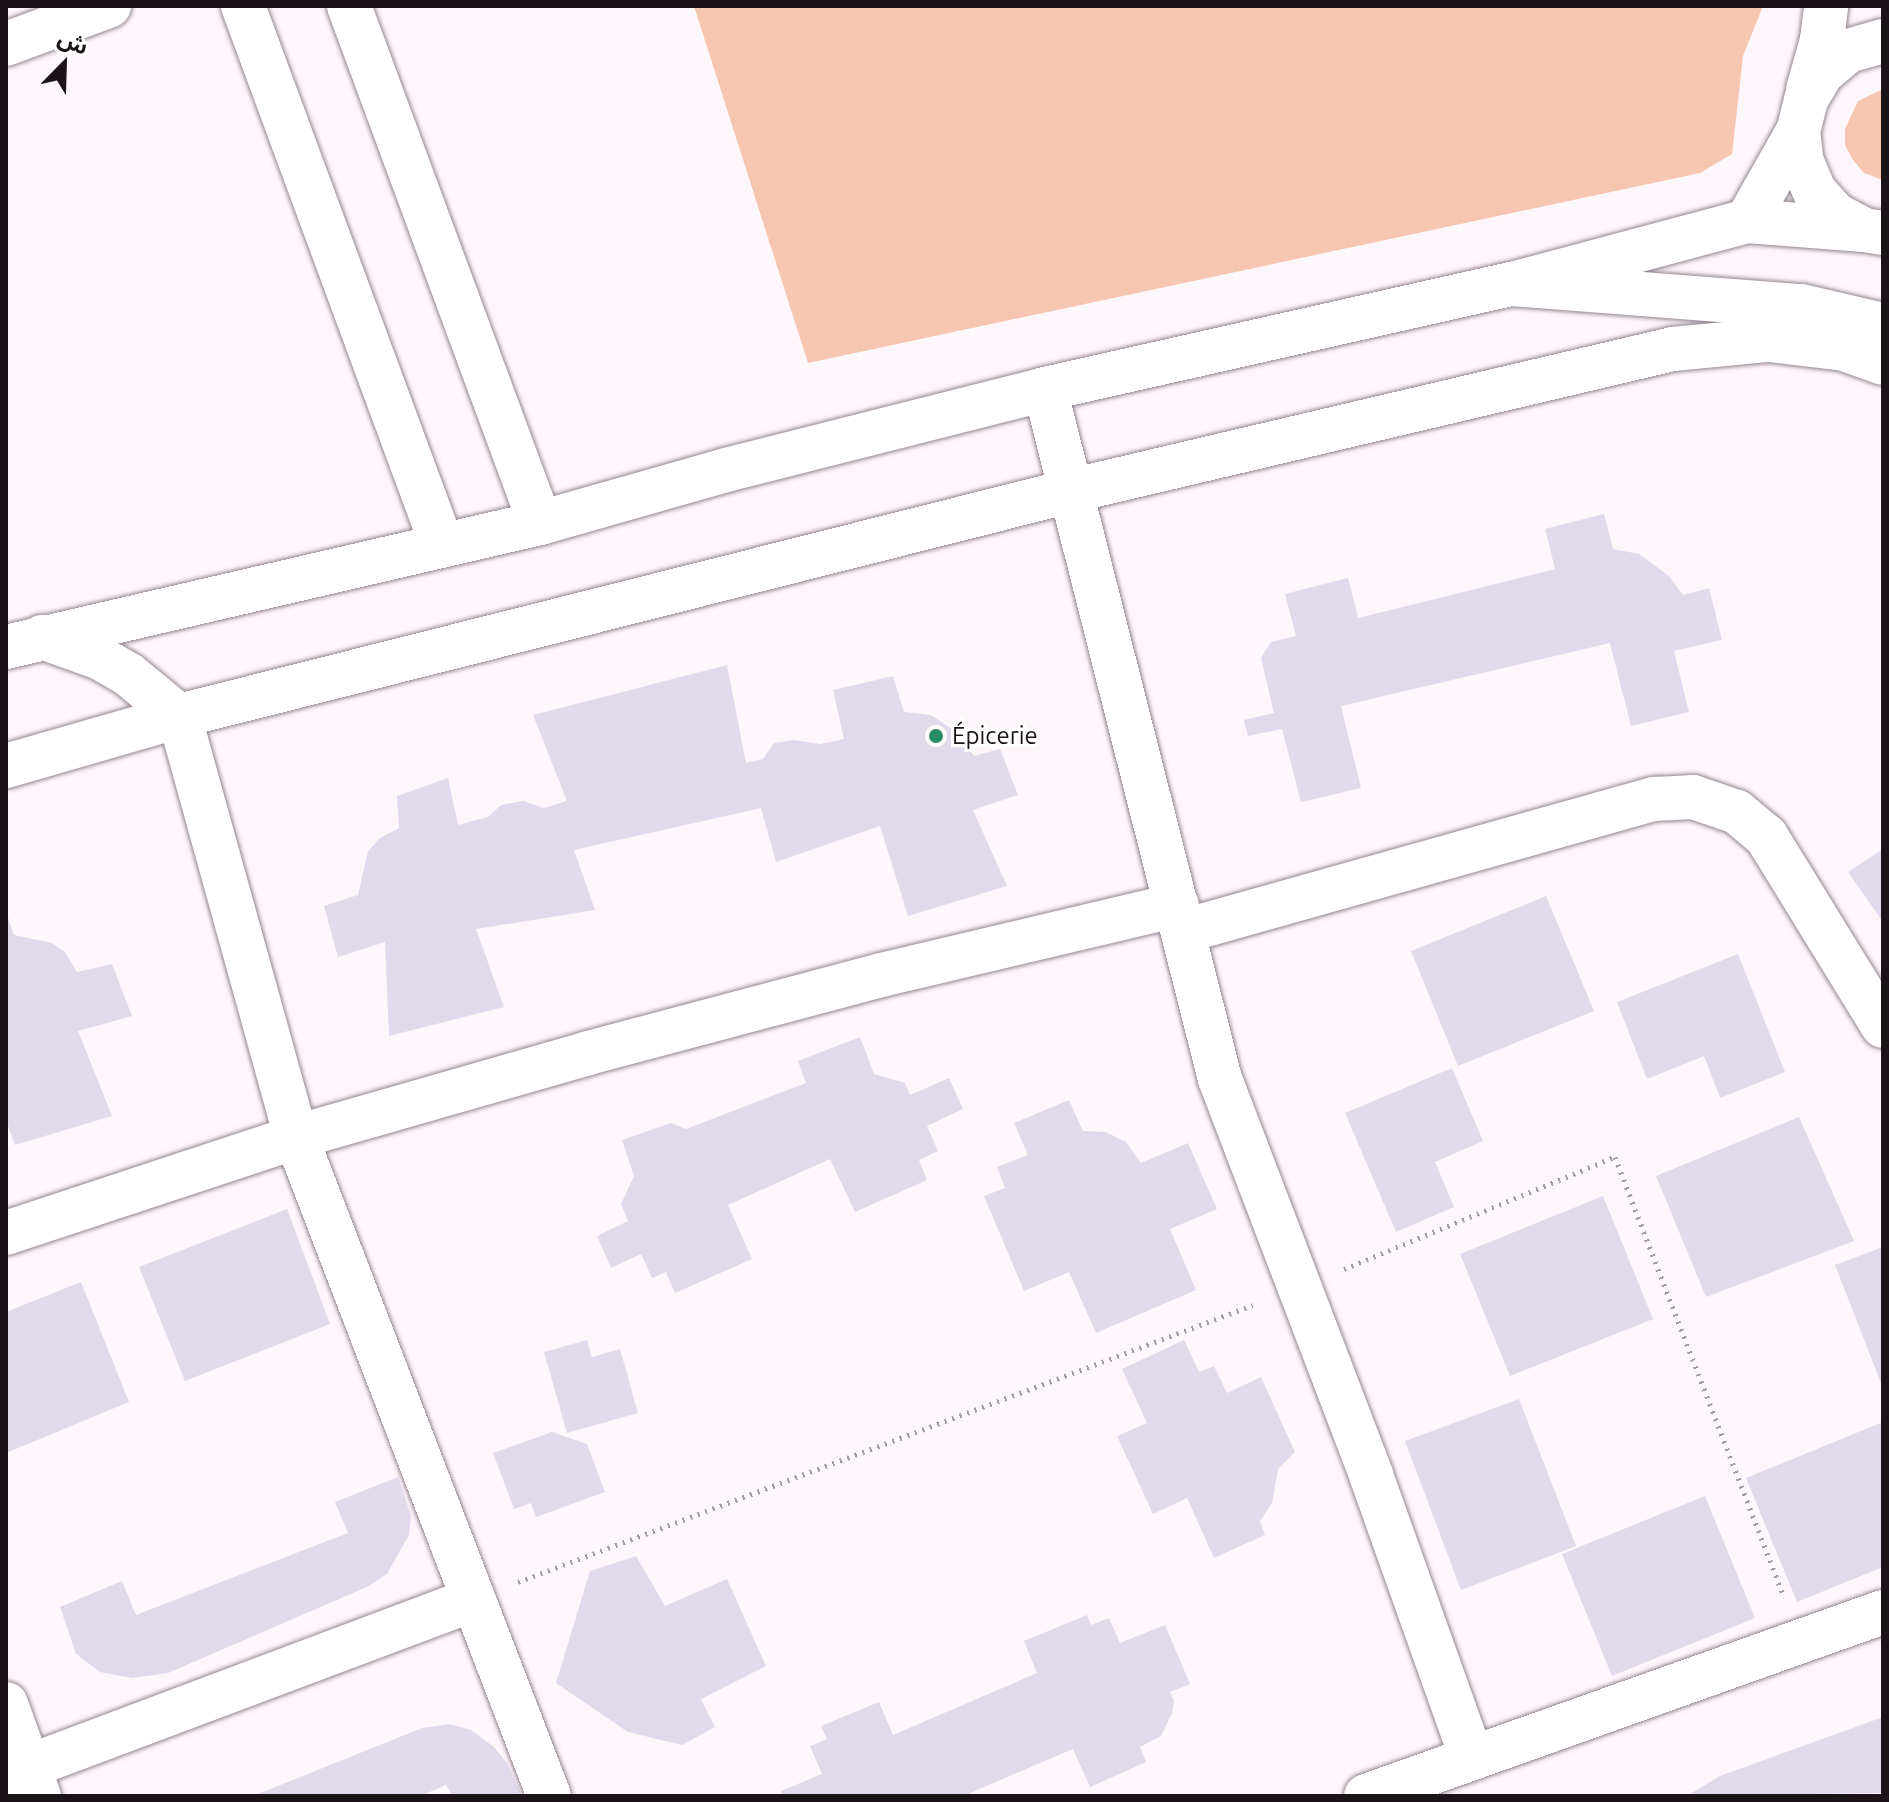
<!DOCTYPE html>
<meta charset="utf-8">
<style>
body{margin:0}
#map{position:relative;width:1889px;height:1802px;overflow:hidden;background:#fdf6fb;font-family:Ubuntu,"Noto Sans Arabic",sans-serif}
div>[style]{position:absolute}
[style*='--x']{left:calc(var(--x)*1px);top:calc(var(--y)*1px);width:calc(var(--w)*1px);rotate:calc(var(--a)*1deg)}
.green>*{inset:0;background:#f7c6b0}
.building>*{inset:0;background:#e0daec}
.path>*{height:5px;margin-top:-2.5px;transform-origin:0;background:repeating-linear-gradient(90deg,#a29ba0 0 2px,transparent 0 8px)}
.roads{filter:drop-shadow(0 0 2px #958591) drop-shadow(0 0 2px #958591)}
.street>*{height:44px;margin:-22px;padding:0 22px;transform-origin:22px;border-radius:22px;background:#fff}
.secondary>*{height:44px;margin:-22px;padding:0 22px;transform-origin:22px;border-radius:22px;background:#fff}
.primary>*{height:44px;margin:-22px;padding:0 22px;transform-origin:22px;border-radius:22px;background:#fff}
.dots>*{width:22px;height:22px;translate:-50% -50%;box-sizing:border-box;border:4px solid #fff;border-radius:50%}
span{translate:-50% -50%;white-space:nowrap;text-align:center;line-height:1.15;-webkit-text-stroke:6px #fff;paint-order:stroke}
.poi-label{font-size:24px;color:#1a1419}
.left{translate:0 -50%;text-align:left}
.frame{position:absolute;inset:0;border:8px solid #1a1419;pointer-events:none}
.north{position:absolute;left:24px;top:24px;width:80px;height:80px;-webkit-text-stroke:6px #fff;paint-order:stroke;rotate:23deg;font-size:22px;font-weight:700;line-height:32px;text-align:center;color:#1a1419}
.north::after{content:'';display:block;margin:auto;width:28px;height:36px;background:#1a1419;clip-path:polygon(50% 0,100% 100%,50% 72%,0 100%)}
</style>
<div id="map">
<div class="green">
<i style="clip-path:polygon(694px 6px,1763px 6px,1743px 56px,1732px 154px,1700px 173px,808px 363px)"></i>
<i style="clip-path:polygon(1883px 89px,1883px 180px,1864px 173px,1853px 160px,1845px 145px,1845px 129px,1858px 101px)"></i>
</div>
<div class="building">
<i style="clip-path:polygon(1604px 514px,1613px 549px,1639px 554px,1669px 576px,1683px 595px,1709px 588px,1722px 640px,1674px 651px,1689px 712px,1631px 726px,1610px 643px,1341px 706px,1361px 788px,1301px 802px,1282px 729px,1248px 736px,1244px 720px,1274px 713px,1261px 658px,1271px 642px,1296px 636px,1285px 594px,1348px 578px,1358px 618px,1555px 569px,1545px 529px)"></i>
<i style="clip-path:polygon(727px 665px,746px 763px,763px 759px,774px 743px,794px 740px,820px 744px,844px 739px,833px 690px,893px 676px,904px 712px,931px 715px,956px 732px,974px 756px,1000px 749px,1018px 795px,973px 810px,1007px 886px,908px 916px,880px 826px,776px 862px,761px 808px,574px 850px,595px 910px,476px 929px,504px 1007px,389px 1036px,385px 942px,338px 957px,324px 906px,358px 895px,368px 851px,380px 838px,399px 828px,397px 796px,448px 778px,458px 825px,488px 817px,501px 805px,523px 801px,544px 808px,567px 801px,533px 715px)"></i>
<i style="clip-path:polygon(1883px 849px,1883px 922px,1848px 872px)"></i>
<i style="clip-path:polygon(1546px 896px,1594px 1011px,1458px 1066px,1411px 951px)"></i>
<i style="clip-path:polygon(6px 912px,14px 935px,52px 943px,65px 952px,77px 972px,112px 964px,132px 1016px,78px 1031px,112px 1116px,15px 1145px,6px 1120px)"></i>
<i style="clip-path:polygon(1738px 954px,1785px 1072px,1720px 1098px,1704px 1056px,1647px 1079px,1617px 1002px)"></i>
<i style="clip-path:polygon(860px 1037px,874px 1074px,905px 1083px,910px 1095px,949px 1078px,963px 1109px,927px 1126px,938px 1151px,919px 1160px,927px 1180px,855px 1212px,830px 1159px,728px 1205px,752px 1259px,675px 1293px,666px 1272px,652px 1278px,641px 1254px,611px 1268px,597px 1236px,628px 1221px,621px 1204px,634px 1176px,622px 1140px,671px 1123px,686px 1129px,806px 1083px,798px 1061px)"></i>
<i style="clip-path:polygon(1452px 1068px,1483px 1141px,1435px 1162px,1454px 1207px,1396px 1232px,1345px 1113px)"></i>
<i style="clip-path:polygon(1069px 1100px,1083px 1131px,1106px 1132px,1126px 1142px,1141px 1163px,1188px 1143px,1217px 1209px,1170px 1229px,1196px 1290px,1096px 1333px,1069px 1272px,1024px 1291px,984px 1196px,1005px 1188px,997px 1167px,1028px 1155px,1014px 1123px)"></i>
<i style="clip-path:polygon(1799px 1117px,1854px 1241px,1706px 1297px,1656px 1176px)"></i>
<i style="clip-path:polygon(1603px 1196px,1653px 1319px,1510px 1376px,1460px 1254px)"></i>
<i style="clip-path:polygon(287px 1209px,330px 1324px,185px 1381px,139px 1267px)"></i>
<i style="clip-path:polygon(1883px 1247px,1883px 1388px,1835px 1265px)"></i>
<i style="clip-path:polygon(81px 1282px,129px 1402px,6px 1453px,6px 1312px)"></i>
<i style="clip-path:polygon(587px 1340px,592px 1357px,620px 1349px,638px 1413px,567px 1433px,544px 1352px)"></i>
<i style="clip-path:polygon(1184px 1340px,1199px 1372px,1214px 1366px,1227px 1393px,1261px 1377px,1295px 1452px,1278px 1469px,1272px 1503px,1260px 1521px,1265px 1535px,1214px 1558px,1187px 1498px,1153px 1514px,1117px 1436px,1147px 1423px,1122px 1369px)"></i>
<i style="clip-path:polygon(1519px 1399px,1576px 1546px,1461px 1590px,1405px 1441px)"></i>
<i style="clip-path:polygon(1883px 1422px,1883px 1567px,1797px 1602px,1746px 1478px)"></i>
<i style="clip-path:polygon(552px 1432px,587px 1444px,605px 1492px,536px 1517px,531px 1503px,514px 1509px,493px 1453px)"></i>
<i style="clip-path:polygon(398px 1477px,411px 1516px,409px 1535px,387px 1574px,367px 1587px,168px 1673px,132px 1678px,100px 1672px,76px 1654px,60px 1607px,122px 1581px,136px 1615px,348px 1533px,335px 1502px)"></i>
<i style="clip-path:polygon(1705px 1496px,1755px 1618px,1612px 1676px,1562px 1554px)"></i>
<i style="clip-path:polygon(636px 1556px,665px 1606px,727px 1579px,766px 1666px,701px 1699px,715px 1727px,682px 1745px,628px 1732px,556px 1683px,590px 1571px)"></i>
<i style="clip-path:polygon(1087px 1615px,1091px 1625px,1109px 1618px,1120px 1643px,1165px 1625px,1190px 1684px,1170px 1692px,1174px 1701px,1172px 1713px,1161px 1736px,1140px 1747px,1146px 1762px,1090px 1787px,1073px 1749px,963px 1796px,783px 1796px,781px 1791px,822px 1774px,810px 1746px,827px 1739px,821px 1726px,879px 1702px,893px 1735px,1037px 1673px,1024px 1641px)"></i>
<i style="clip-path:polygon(1883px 1717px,1883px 1793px,1687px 1796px,1720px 1776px)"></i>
<i style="clip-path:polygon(450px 1724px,471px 1730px,494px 1747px,507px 1763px,521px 1793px,512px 1796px,453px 1796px,446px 1785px,420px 1796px,253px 1796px,422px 1728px)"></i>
</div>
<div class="path">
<i style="--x:1344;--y:1269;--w:293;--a:-22.5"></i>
<i style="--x:1615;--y:1157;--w:472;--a:69"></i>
<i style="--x:518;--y:1582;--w:785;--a:-20.65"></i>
</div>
<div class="roads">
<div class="street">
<i style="--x:243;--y:6;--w:575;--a:69.74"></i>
<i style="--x:349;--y:6;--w:551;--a:69.72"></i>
<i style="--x:1798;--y:131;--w:103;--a:119.5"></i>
<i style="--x:1747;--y:221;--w:117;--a:4.4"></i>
<i style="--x:1045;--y:389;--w:712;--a:75.77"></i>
<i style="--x:1220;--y:1079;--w:424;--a:69.1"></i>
<i style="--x:1371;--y:1475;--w:300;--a:70.4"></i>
<i style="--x:42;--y:637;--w:62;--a:19.9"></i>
<i style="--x:100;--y:658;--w:32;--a:30"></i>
<i style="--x:128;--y:674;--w:66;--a:39.5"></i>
<i style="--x:6;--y:647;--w:548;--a:-13.07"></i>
<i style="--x:540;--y:523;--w:193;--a:-15.9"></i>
<i style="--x:726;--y:470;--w:329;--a:-14.2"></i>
<i style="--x:1045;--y:389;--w:479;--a:-12.7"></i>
<i style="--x:1512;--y:284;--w:243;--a:-15"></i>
<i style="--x:6;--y:766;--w:180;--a:-16.1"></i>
<i style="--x:1184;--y:931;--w:489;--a:-15.7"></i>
<i style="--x:1655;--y:799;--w:38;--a:-3"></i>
<i style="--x:1693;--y:797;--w:46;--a:18.8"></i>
<i style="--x:1737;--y:812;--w:38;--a:40"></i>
<i style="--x:1766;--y:836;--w:223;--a:58.4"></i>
<i style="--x:6;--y:1233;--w:305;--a:-18.3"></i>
<i style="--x:296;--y:1137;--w:304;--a:-16"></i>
<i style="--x:588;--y:1053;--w:303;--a:-14.9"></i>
<i style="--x:881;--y:975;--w:304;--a:-13.3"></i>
<i style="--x:6;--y:1704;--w:98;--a:70.3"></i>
<i style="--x:6;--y:1775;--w:498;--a:-20.6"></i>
<i style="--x:549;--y:1796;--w:706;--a:-111"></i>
<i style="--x:296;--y:1137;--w:437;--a:-105.5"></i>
<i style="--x:179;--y:716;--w:919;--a:-14.17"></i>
<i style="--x:1070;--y:491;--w:619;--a:-13.25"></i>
<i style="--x:1673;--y:349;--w:96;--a:-5.4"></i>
<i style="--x:1769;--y:340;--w:76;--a:6.8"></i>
<i style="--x:1844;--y:349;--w:41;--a:19.7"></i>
<i style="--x:1366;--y:1796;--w:549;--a:-19.59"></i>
</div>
<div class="secondary">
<i style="--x:1883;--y:41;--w:36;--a:164"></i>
<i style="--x:1848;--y:51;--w:34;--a:140"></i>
<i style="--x:1822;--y:73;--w:31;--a:121"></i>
<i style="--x:1806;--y:100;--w:32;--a:104"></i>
<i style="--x:1798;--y:131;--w:31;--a:83"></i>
<i style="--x:1802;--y:162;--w:33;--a:67"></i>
<i style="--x:1815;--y:192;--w:31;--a:48"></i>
<i style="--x:1836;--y:215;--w:32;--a:28"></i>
<i style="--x:1864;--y:230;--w:19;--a:9"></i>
<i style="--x:1808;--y:90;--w:52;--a:-74.4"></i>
<i style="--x:1822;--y:40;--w:34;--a:-83"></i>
<i style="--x:1512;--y:284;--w:290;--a:4.4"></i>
<i style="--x:1801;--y:306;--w:84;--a:13"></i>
</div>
<div class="primary">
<i style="--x:6;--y:44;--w:110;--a:-20.3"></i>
</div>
</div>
<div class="dots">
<i style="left:936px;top:736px;background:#2a8c66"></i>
</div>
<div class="poi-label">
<span class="left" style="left:952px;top:736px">Épicerie</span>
</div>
<div class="frame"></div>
<div class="north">ش</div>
</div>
